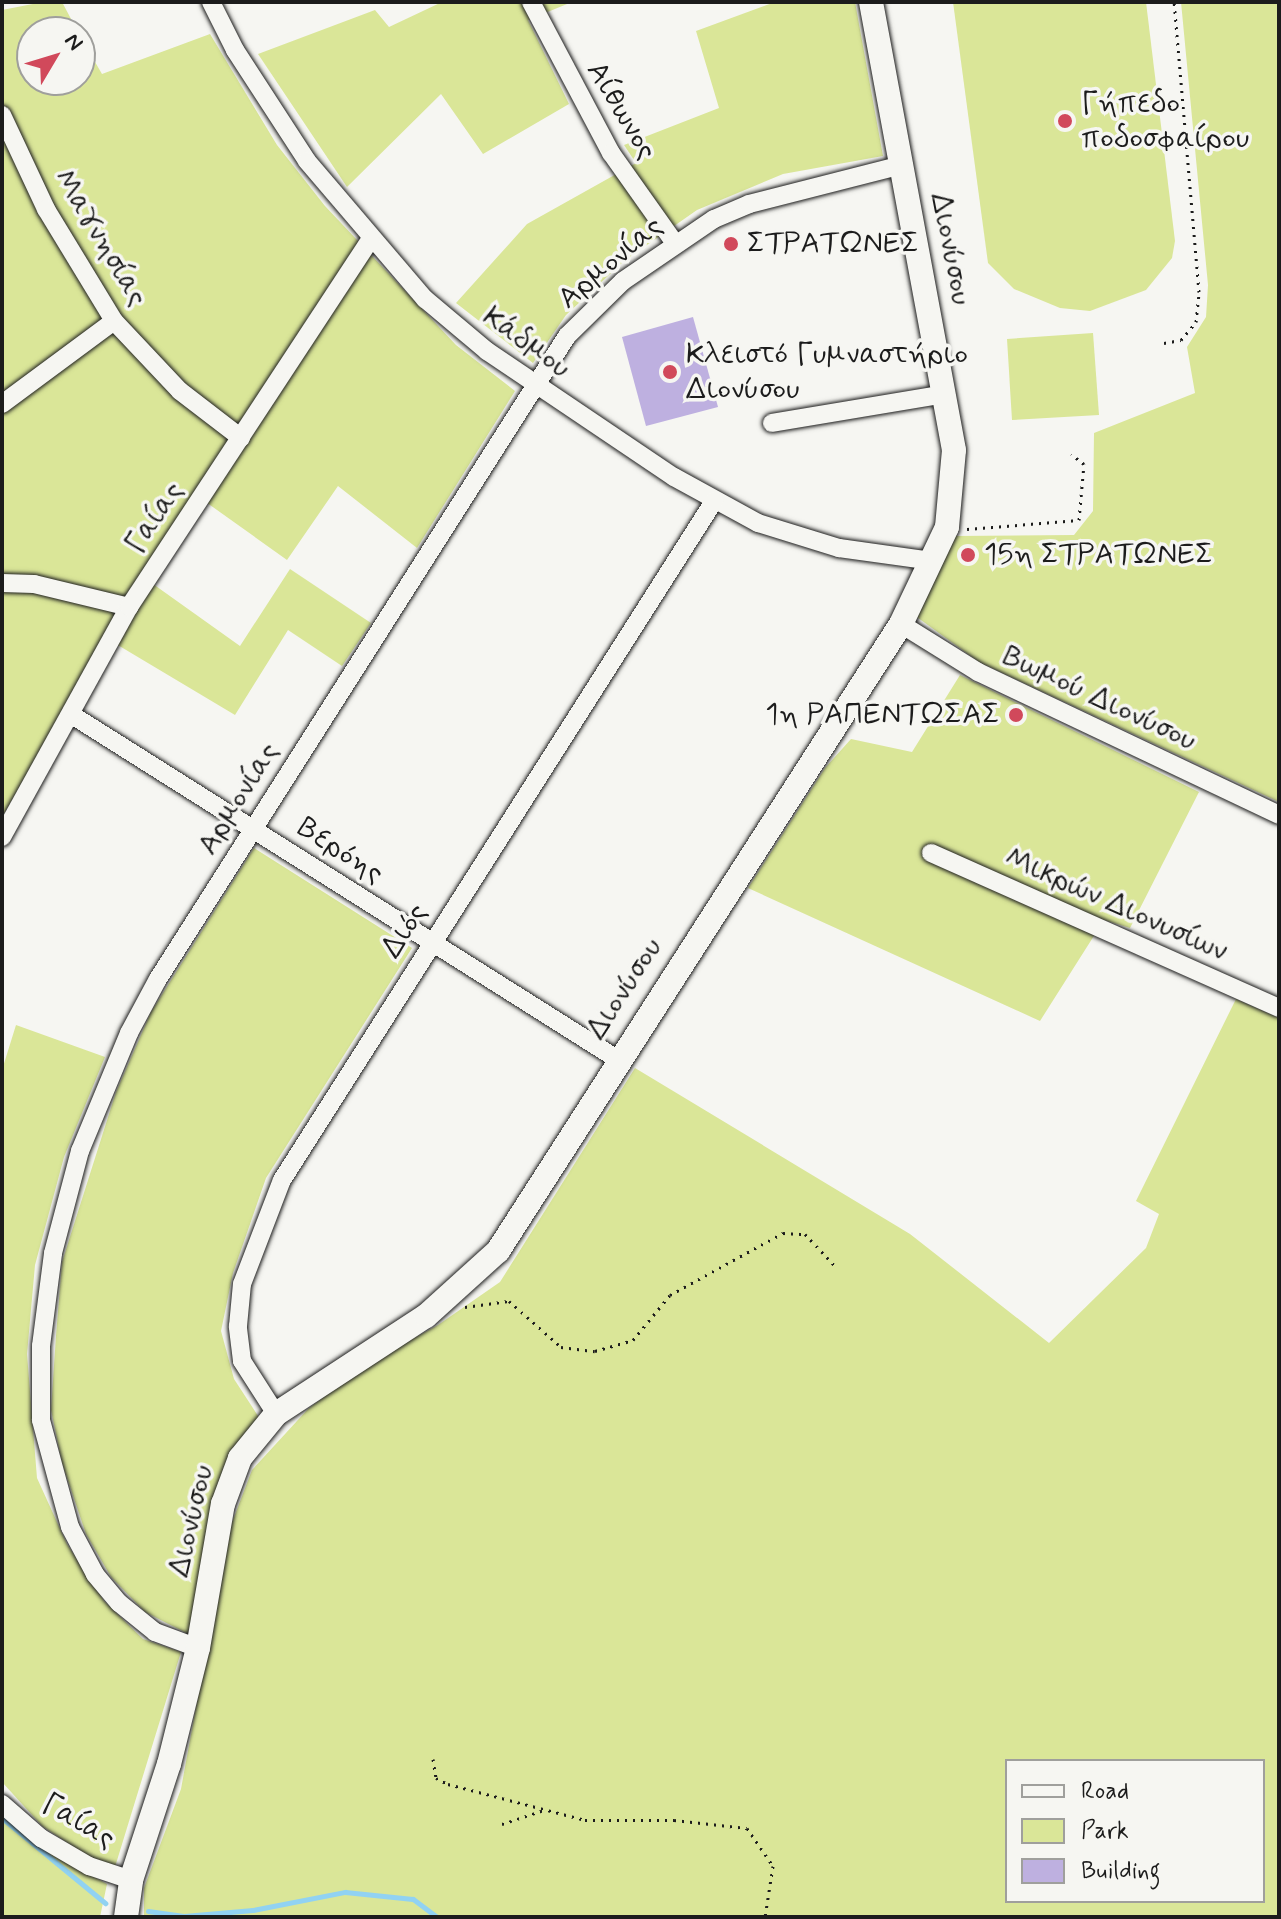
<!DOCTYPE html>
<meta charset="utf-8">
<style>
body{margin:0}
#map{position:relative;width:1281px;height:1919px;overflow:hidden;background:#f6f6f2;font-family:Mynerve,sans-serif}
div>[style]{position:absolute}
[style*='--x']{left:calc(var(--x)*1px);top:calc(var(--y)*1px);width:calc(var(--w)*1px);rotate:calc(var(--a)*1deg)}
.green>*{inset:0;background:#dae698}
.stream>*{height:5px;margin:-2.5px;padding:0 2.5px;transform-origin:2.5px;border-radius:2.5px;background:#91d2f2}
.building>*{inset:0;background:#beb0e0}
.path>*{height:3px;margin-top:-1.5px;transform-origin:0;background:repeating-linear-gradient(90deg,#1c1c1c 0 2px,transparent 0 8px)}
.roads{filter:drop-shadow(0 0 2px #1c1c1c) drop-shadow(0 0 2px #1c1c1c)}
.minor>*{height:18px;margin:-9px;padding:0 9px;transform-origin:9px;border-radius:9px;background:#f6f6f2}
.major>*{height:24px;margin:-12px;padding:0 12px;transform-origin:12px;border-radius:12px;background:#f6f6f2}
.dots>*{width:22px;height:22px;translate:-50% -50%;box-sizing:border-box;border:4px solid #f6f6f2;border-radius:50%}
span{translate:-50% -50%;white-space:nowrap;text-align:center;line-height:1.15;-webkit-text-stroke:7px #f6f6f2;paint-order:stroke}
.poi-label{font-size:30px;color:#1c1c1c}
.left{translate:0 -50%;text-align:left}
.right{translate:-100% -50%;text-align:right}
.street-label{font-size:30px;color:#1c1c1c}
.frame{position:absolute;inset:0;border:4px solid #1c1c1c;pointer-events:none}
.legend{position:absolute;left:1005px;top:1759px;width:260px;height:144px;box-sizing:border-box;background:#f6f6f2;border:2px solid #9f9f9c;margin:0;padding:10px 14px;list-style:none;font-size:24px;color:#1c1c1c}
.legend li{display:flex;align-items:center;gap:16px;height:40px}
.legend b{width:40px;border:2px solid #9f9f9c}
.north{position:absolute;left:16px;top:16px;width:80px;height:80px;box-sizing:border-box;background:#f6f6f2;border:2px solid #9f9f9c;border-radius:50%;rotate:52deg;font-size:22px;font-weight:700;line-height:32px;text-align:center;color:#1c1c1c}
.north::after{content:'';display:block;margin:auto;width:28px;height:36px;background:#d1495b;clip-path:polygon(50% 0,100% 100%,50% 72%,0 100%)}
</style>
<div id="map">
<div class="green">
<i style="clip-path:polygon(43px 2px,62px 2px,78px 32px,32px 32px,32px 80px,80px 80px,80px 36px,102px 74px,210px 34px,277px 145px,325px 206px,456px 345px,515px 391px,417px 548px,338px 486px,287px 560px,196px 495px,146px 579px,240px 646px,290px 569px,371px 623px,342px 666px,288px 630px,235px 715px,106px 638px,2px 817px,2px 10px)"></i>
<i style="clip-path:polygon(442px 2px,572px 2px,528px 20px,569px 104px,483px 154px,441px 94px,347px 187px,258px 54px,375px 10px,389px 27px)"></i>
<i style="clip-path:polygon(775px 2px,855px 2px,883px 156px,783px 174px,697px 210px,624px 261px,566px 315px,533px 363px,456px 303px,527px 224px,636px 163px,624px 145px,719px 108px,696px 31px)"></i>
<i style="clip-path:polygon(953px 2px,1146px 2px,1175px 241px,1172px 258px,1146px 290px,1090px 311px,1060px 308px,1014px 289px,988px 263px)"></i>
<i style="clip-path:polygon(1181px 2px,1279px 2px,1279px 802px,979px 662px,914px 615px,955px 536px,1074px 535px,1093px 511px,1094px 433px,1195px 393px,1187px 347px,1206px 317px,1208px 285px)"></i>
<i style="clip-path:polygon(1093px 333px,1099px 415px,1012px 420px,1007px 339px)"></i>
<i style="clip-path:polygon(960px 675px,1199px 792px,1130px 928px,1104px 920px,1040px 1021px,748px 888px,825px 768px,851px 739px,912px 752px)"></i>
<i style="clip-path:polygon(254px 848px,412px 948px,266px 1178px,233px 1273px,221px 1331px,234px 1379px,260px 1419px,224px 1466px,192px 1636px,145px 1612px,111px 1577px,86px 1534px,62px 1463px,51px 1410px,56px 1336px,62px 1262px,116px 1092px,151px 1012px)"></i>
<i style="clip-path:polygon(evenodd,1236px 999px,1279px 1018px,1279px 1917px,144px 1917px,144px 1888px,181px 1789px,228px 1533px,252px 1470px,308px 1409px,367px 1364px,438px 1325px,500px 1282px,635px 1068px,910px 1234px,1049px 1343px,1146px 1248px,1159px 1214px,1136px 1201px,1236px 999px,1007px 1761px,1263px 1761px,1263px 1901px,1007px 1901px,1007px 1761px)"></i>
<i style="clip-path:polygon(16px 1025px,105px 1057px,64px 1157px,35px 1265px,27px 1354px,37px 1478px,67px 1544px,104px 1601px,143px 1639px,181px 1652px,115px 1867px,89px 1857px,42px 1826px,2px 1782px,2px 1070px)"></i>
<i style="clip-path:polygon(2px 1809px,51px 1853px,107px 1884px,100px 1917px,2px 1917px)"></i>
</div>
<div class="stream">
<i style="--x:2;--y:1818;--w:134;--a:39.5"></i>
<i style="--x:148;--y:1911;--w:36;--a:8"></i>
<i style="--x:184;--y:1916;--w:69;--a:-5"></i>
<i style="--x:253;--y:1910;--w:94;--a:-11.1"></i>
<i style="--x:345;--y:1892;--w:68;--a:5.9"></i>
<i style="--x:413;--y:1899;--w:30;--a:37"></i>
</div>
<div class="building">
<i style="clip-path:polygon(693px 317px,718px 407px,646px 426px,622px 337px)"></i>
</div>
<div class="path">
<i style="--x:1164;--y:343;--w:17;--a:-10"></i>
<i style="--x:1181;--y:340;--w:23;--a:-50"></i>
<i style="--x:1196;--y:322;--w:30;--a:-84"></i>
<i style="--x:1199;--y:292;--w:291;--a:-94.9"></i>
<i style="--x:967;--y:529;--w:112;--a:-4.6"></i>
<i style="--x:1079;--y:520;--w:56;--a:-84.9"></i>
<i style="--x:1084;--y:464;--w:16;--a:-142"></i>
<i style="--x:465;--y:1307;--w:44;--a:-7.8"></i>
<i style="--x:509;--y:1301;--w:69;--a:41.5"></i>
<i style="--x:561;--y:1347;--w:34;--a:7"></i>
<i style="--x:595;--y:1351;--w:40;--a:-16"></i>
<i style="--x:633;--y:1340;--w:58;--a:-50.6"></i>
<i style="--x:670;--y:1295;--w:129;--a:-28.8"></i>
<i style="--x:783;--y:1233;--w:22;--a:3"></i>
<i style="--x:805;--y:1234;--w:45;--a:46.8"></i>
<i style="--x:433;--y:1759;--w:19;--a:81"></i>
<i style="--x:436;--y:1778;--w:13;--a:27"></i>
<i style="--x:448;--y:1784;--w:142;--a:14.7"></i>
<i style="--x:585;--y:1820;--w:89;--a:0"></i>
<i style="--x:674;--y:1820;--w:73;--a:6.3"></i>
<i style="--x:747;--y:1828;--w:46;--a:55.6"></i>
<i style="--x:773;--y:1866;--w:52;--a:98.9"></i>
<i style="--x:502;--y:1824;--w:44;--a:-18.4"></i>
</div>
<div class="roads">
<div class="minor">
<i style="--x:211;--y:2;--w:54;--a:63.4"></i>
<i style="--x:235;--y:50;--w:132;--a:57"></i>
<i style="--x:307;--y:161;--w:182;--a:49.5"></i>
<i style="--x:425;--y:299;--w:81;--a:40"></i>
<i style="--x:487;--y:351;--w:225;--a:34"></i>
<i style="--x:674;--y:477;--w:96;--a:28.7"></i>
<i style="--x:758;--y:523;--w:85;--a:17.2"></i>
<i style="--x:839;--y:548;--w:95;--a:7.9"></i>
<i style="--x:531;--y:2;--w:171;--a:62.1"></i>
<i style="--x:611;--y:153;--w:109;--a:54.7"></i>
<i style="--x:2;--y:115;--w:104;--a:64.9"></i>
<i style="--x:46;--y:209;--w:131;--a:58.7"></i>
<i style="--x:114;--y:321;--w:96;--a:46.7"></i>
<i style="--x:180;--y:391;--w:77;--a:37.6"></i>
<i style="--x:2;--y:404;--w:139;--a:-36.5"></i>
<i style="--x:772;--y:423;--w:175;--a:-9.5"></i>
<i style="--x:2;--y:583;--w:32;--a:2"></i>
<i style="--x:34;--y:584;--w:98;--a:13.6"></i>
<i style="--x:901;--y:624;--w:91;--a:31.9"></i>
<i style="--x:978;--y:672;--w:333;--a:25.4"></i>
<i style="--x:72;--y:715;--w:644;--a:32.26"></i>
<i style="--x:2;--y:837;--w:263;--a:-61.1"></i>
<i style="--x:129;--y:607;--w:439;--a:-56.7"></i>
<i style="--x:931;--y:853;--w:381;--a:24"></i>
<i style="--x:276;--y:1414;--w:63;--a:-122.7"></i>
<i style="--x:242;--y:1361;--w:35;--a:-97"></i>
<i style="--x:238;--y:1326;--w:42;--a:-84.6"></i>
<i style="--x:242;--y:1284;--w:111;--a:-69"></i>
<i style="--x:282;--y:1180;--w:805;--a:-57.53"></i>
<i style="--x:198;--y:1648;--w:46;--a:-159.6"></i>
<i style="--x:155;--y:1632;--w:46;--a:-141.1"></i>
<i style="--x:119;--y:1603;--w:38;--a:-130"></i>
<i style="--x:95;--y:1574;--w:53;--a:-118"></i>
<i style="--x:70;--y:1527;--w:111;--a:-105.2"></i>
<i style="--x:41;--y:1420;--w:74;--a:-90"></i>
<i style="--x:41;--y:1346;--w:94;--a:-82.6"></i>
<i style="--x:53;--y:1253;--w:106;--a:-75.2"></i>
<i style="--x:80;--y:1151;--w:128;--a:-67.4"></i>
<i style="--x:129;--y:1033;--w:61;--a:-61.8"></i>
<i style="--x:158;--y:979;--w:762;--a:-57.54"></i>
<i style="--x:567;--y:336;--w:78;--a:-44.5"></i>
<i style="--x:623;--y:281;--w:110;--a:-34.3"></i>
<i style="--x:714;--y:219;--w:38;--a:-23"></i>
<i style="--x:749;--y:204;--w:158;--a:-14.3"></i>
<i style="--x:2;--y:1804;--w:52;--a:41.1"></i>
<i style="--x:41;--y:1838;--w:56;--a:30.3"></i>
<i style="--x:89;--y:1866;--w:44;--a:18.4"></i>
</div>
<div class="major">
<i style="--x:126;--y:1917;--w:37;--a:-82"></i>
<i style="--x:131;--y:1880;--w:122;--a:-71.9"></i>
<i style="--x:169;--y:1764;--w:120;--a:-76"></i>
<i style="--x:198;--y:1648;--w:146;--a:-80.2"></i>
<i style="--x:223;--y:1504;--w:49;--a:-69.7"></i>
<i style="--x:240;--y:1458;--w:57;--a:-50.7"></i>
<i style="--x:276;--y:1414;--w:179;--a:-33.2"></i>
<i style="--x:426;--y:1316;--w:97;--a:-42.1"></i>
<i style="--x:498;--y:1251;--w:745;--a:-57.27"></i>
<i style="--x:901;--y:624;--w:107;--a:-64.6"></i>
<i style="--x:947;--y:527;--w:77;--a:-84.8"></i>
<i style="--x:954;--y:450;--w:456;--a:-100.5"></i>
</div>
</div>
<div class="dots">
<i style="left:1065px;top:121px;background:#d1495b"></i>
<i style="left:731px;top:244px;background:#d1495b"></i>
<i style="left:670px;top:372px;background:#d1495b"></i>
<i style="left:968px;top:555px;background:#d1495b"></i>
<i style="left:1016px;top:715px;background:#d1495b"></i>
</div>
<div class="poi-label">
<span class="left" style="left:1081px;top:121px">Γήπεδο<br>ποδοσφαίρου</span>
<span class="left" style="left:747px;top:244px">ΣΤΡΑΤΩΝΕΣ</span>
<span class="left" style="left:686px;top:372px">Κλειστό Γυμναστήριο<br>Διονύσου</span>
<span class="left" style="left:984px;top:555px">15η ΣΤΡΑΤΩΝΕΣ</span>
<span class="right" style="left:1000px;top:715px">1η ΡΑΠΕΝΤΩΣΑΣ</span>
</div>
<div class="street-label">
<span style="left:621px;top:111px;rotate:59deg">Αίθωνος</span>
<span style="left:100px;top:238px;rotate:59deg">Μαγνησίας</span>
<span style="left:950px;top:249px;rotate:79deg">Διονύσου</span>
<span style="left:611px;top:263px;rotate:-40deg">Αρμονίας</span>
<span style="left:526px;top:343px;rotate:36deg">Κάδμου</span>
<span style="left:155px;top:518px;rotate:-56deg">Γαίας</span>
<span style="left:1099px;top:699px;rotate:25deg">Βωμού Διονύσου</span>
<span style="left:239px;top:799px;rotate:-58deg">Αρμονίας</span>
<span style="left:340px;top:851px;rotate:33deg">Βερόης</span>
<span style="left:1116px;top:905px;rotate:24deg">Μικρών Διονυσίων</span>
<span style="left:405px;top:931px;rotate:-57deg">Διός</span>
<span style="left:625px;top:989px;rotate:-57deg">Διονύσου</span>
<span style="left:192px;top:1521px;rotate:-77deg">Διονύσου</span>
<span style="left:78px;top:1822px;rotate:30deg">Γαίας</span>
</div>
<div class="frame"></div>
<ul class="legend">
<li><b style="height:10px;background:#f6f6f2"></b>Road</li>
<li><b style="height:22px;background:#dae698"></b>Park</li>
<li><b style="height:22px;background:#beb0e0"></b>Building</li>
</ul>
<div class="north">N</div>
</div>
